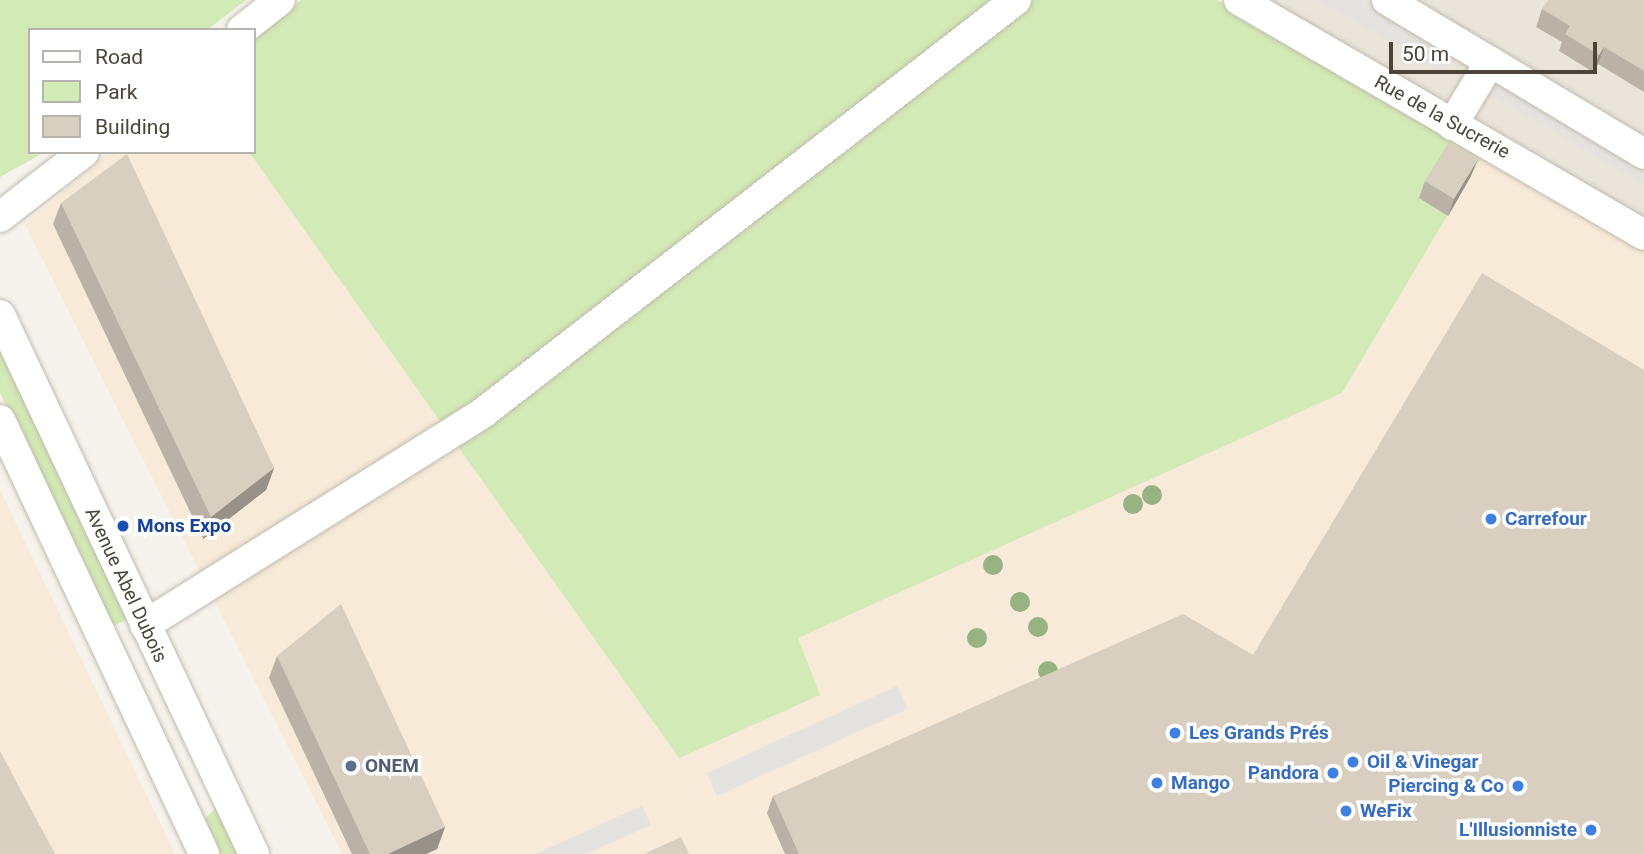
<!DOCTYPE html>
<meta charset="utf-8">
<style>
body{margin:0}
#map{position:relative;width:1644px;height:854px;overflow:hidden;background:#f6f3ec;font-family:Roboto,sans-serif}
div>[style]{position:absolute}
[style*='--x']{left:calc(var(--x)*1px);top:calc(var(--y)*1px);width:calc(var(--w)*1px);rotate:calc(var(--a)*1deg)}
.residential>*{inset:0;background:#eae5da}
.commercial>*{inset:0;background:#f7ead8}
.green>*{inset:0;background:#d2eab5}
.parking>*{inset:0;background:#e5e3e0}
.roads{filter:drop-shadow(0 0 2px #c2bbae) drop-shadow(0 0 2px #c2bbae)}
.minor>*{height:30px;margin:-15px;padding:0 15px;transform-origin:15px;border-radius:15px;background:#fff}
.trees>*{width:20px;height:20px;margin:-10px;border-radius:50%;background:#97b381}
.wall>*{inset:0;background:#bab2a6}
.shaded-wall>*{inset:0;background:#979187}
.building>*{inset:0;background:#d8cfc1}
.dots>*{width:19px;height:19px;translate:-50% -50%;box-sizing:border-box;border:4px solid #fff;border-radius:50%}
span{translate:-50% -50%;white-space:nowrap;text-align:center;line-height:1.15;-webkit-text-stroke:7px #fff;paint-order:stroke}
.street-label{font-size:19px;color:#4b4439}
.shop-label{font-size:19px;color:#366cbe;font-weight:700}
.left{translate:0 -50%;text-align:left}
.right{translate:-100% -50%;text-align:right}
.transit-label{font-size:19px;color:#164399;font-weight:700}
.service-label{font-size:19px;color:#4e5e75;font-weight:700}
.legend{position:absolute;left:28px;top:28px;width:228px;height:126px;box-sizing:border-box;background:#fff;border:2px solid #b7b4b0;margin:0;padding:9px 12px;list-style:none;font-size:21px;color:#4b4439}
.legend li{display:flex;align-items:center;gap:14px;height:35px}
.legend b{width:35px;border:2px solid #b7b4b0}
.scale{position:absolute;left:1389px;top:42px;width:208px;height:32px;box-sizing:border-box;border:4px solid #4b4439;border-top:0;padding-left:9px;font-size:21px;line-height:24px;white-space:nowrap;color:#4b4439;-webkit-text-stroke:5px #fff;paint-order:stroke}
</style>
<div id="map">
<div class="residential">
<i style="clip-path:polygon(1239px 0,1644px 0,1644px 235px)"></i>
</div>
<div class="commercial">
<i style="clip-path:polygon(1487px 146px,1644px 235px,1644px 854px,342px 854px,25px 225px,109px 152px,249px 152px,679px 758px,797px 638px,1342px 393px)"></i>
<i style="clip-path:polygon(0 490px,111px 721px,175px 854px,0 854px)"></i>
</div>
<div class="green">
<i style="clip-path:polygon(0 0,246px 0,207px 30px,30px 30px,30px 152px,45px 152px,0 177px)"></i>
<i style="clip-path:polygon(301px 0,1217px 0,1483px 155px,1342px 393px,798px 638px,820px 695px,679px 758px,249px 152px,254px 152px,254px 34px)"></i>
<i style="clip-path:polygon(0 330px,129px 618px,116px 625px,108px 622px,0 393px)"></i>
<i style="clip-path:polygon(219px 805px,247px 854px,218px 854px,202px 821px)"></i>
</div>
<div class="parking">
<i style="clip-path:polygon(1320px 0,1364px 0,1453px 53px,1441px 72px)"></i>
<i style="clip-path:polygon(1503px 76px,1644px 160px,1644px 185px,1492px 95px)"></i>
<i style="clip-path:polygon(897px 686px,908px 709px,717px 796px,707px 773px)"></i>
<i style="clip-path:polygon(642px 806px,651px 825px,586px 854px,535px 854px)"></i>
</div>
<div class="roads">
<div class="minor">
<i style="--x:1239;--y:0;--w:468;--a:30.1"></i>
<i style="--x:1387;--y:0;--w:300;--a:30.9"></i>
<i style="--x:242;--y:30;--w:48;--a:-38.3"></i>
<i style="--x:1452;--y:125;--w:74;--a:-58.9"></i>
<i style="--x:0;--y:217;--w:106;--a:-37.7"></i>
<i style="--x:0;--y:315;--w:596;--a:64.77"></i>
<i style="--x:0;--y:420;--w:480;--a:64.8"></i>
<i style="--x:145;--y:625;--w:400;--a:-32.1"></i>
<i style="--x:484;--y:412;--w:673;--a:-37.76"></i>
</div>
</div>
<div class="trees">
<i style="left:1152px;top:495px"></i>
<i style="left:1133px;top:504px"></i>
<i style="left:993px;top:565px"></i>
<i style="left:1020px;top:602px"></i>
<i style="left:1038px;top:627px"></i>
<i style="left:977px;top:638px"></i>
<i style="left:1048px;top:671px"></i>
</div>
<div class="wall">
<i style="clip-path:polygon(1644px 0,1644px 92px,1598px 64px,1593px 72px,1559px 51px,1562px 42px,1536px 27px,1542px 9px)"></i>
<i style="clip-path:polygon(1471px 176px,1448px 216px,1419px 198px,1425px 181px)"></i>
<i style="clip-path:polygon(61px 203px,274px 468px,266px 490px,203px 539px,53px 224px)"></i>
<i style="clip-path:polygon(1253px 655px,1644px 854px,785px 854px,767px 813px,773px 796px)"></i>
<i style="clip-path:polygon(277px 656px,445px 827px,437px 849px,426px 854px,352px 854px,269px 678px)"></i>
</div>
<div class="shaded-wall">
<i style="clip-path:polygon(1604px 47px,1598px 64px,1593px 72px,1599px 55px)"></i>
<i style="clip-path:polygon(1478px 159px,1471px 176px,1448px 216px,1454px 199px)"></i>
<i style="clip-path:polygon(274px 468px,266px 490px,203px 539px,211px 517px)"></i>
<i style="clip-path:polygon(445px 827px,437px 849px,426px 854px,388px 854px)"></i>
</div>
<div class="building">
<i style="clip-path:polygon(1548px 0,1644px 0,1644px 71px,1604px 47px,1599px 55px,1565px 34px,1570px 26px,1542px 9px)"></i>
<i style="clip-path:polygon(1449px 142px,1478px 159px,1454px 199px,1425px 181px)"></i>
<i style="clip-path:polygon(127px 154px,274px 468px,211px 517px,61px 203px)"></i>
<i style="clip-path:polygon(1482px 273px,1644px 370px,1644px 854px,799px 854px,773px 796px,1183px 614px,1253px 655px)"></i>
<i style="clip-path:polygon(341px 604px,445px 827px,388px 854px,370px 854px,277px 656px)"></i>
<i style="clip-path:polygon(0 751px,55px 854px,0 854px)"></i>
<i style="clip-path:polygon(681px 837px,689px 854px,644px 854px)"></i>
</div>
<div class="dots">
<i style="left:1491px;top:519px;background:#3f7fe0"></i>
<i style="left:123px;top:526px;background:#1a4fb4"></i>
<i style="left:1175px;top:733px;background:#3f7fe0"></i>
<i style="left:1353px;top:762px;background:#3f7fe0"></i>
<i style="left:351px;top:766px;background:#5c6f8a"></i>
<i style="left:1333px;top:773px;background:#3f7fe0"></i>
<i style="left:1157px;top:783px;background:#3f7fe0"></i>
<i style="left:1518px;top:786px;background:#3f7fe0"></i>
<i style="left:1346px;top:811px;background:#3f7fe0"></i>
<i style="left:1591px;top:830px;background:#3f7fe0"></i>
</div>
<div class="street-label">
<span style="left:1442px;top:117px;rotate:29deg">Rue de la Sucrerie</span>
<span style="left:126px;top:585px;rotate:65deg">Avenue Abel Dubois</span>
</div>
<div class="shop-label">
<span class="left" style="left:1505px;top:519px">Carrefour</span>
<span class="left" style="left:1189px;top:733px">Les Grands Prés</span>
<span class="left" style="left:1367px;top:762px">Oil &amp; Vinegar</span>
<span class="right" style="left:1319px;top:773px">Pandora</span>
<span class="left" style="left:1171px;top:783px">Mango</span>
<span class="right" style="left:1504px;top:786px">Piercing &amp; Co</span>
<span class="left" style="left:1360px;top:811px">WeFix</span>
<span class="right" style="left:1577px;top:830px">L'Illusionniste</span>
</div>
<div class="transit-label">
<span class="left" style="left:137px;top:526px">Mons Expo</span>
</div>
<div class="service-label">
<span class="left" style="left:365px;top:766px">ONEM</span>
</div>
<ul class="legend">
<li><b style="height:9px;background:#fff"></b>Road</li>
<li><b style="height:19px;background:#d2eab5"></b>Park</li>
<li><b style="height:19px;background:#d8cfc1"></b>Building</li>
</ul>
<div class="scale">50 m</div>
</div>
